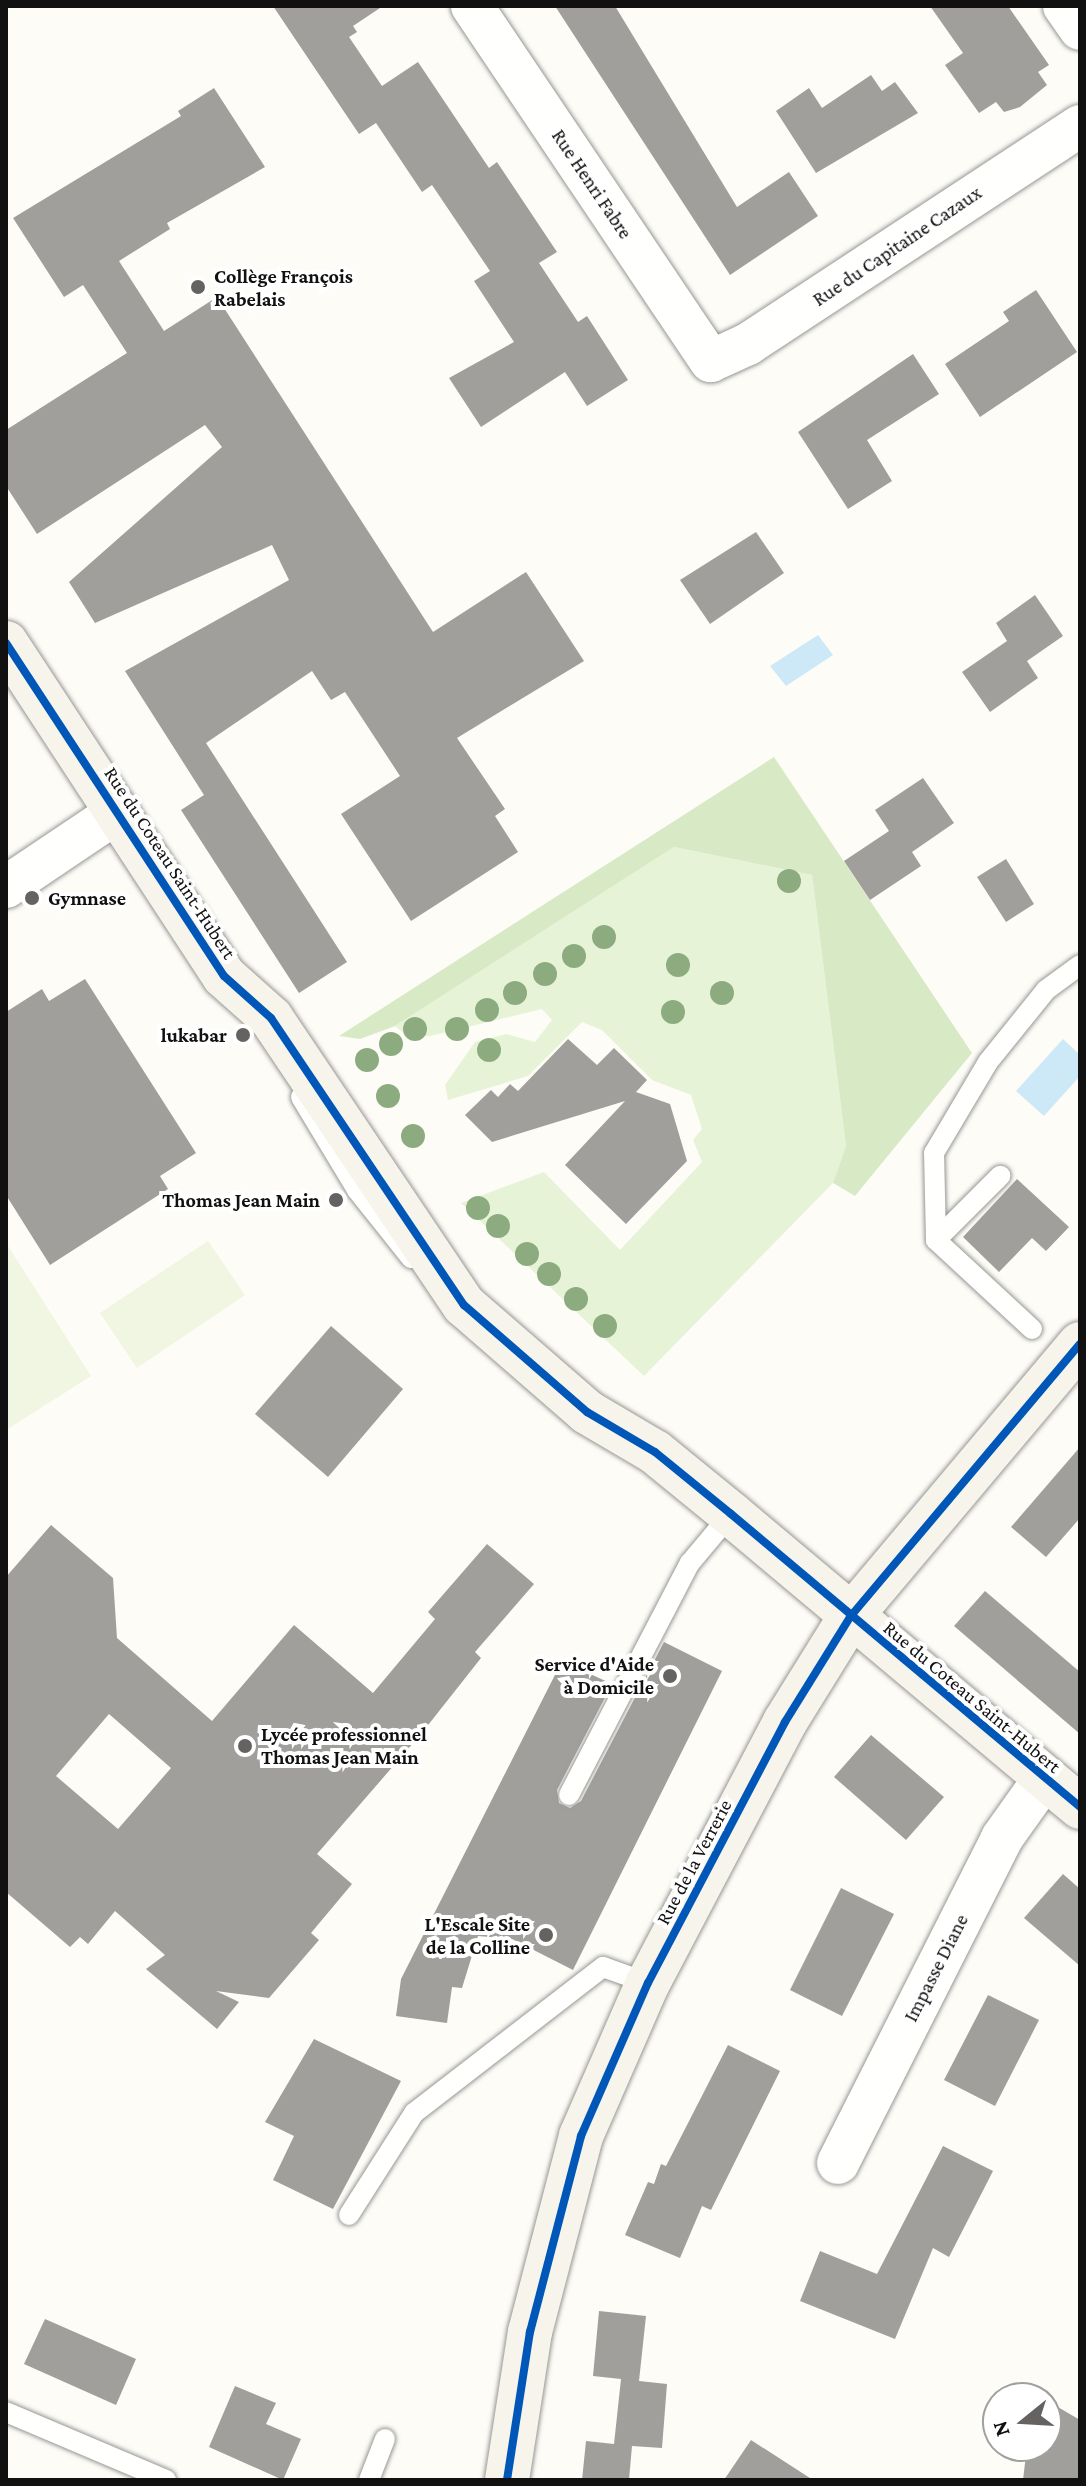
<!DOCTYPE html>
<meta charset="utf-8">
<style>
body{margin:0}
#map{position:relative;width:1086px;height:2486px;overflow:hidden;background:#fdfcf7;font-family:"Crimson Pro",serif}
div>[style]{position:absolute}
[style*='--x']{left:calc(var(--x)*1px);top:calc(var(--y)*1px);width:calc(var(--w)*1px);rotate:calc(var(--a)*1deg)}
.green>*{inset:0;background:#e7f3d7}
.forest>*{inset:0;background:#d8eac5}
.pitch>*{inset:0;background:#f0f6e1}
.water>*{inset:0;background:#cde8f7}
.building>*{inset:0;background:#a19f9c}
.roads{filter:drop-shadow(0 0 2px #979795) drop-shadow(0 0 2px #979795)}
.lane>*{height:20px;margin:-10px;padding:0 10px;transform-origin:10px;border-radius:10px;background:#fffffe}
.street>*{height:42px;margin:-21px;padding:0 21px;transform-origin:21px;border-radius:21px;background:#fffffe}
.secondary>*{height:44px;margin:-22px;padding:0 22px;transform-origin:22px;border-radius:22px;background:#f6f4eb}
.cycleway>*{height:8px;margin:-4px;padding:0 4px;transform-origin:4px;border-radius:4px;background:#0057b8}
.trees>*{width:24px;height:24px;margin:-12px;border-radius:50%;background:#8cac80}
.dots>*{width:22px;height:22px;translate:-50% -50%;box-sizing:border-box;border:4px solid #fff;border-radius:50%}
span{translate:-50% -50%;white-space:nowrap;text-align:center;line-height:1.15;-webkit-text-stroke:8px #fff;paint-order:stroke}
.street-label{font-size:20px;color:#111}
.poi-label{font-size:20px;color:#111;font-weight:700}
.left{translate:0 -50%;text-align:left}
.right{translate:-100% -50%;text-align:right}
.frame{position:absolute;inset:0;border:8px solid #111;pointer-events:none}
.north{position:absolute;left:982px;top:2382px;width:80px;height:80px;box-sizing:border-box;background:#fff;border:2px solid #a0a0a0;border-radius:50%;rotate:252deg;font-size:22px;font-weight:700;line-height:32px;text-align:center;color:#111}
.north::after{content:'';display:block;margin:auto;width:28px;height:36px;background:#646362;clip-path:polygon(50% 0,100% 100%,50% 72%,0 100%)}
</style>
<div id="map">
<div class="green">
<i style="clip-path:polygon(674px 847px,812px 875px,846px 1146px,833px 1183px,644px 1376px,461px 1203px,544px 1172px,620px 1250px,702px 1162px,693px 1140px,702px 1129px,691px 1095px,652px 1080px,602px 1030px,582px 1022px,528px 1076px,448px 1100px,445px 1085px,475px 1042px,506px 1034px,535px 1042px,552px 1020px,542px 1009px,430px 1036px,407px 1036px,395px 1026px)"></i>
</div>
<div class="forest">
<i style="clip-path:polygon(774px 757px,972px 1053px,855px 1196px,833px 1183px,846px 1146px,812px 875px,674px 847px,395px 1026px,360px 1039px,339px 1036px)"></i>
</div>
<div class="pitch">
<i style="clip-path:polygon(208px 1241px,245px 1295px,137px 1368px,100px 1313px)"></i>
<i style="clip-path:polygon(6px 1243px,91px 1376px,6px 1430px)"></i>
</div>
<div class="water">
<i style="clip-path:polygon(818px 635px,833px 655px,786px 686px,770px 666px)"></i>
<i style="clip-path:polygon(1063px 1039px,1080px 1055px,1080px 1076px,1044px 1116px,1016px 1091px)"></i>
</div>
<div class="building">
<i style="clip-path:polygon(273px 6px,383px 6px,353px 26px,357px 32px,349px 37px,382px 86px,418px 62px,489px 168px,497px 162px,557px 252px,539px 263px,578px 322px,587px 316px,628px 380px,587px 406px,565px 372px,481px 427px,449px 378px,514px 342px,474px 281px,490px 271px,432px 185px,422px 192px,376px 123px,359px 134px)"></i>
<i style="clip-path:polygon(555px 6px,615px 6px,737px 207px,789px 172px,818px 216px,730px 275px)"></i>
<i style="clip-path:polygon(930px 6px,1008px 6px,1049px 65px,1038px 72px,1047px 85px,1020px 107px,1004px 112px,996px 102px,979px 113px,945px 65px,963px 53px)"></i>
<i style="clip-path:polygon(871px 75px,882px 91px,895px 82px,918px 113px,816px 173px,776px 111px,809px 88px,822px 108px)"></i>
<i style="clip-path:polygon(214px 88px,265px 167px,167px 223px,170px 229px,119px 261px,164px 331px,217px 297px,433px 632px,526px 572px,584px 661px,457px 738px,505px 809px,495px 816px,518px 852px,411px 921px,341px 814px,400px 776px,345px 692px,331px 700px,312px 671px,206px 743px,347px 962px,299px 993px,181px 810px,204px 795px,125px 671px,289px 580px,272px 545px,95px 623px,69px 582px,222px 447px,205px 425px,37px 534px,6px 486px,6px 430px,127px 353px,83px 285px,64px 297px,13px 218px,181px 116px,178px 111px)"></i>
<i style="clip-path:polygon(1036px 290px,1077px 352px,980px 417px,945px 364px,1009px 321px,1003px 312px)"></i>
<i style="clip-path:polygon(913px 354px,939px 394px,867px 440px,892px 481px,848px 509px,798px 432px)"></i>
<i style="clip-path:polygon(756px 532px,784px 573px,710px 624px,680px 580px)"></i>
<i style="clip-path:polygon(1035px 595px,1063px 636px,1027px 661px,1038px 678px,990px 712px,962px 672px,1007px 641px,996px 623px)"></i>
<i style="clip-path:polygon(923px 778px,954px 823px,912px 852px,921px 866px,870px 900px,844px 861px,889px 831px,875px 810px)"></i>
<i style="clip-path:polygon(1006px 859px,1034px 904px,1006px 922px,977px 877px)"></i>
<i style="clip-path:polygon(85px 979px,196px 1153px,160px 1176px,168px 1189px,50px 1265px,6px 1195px,6px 1012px,42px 989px,49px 1001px)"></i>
<i style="clip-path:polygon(568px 1039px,597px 1065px,614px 1048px,647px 1080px,636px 1092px,670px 1104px,687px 1161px,626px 1224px,565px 1165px,625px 1101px,492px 1142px,465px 1115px,491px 1090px,498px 1097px,510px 1084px,518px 1091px)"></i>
<i style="clip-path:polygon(1017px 1179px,1069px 1227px,1046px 1251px,1032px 1238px,999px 1272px,963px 1237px)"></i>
<i style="clip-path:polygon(331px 1326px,403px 1389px,328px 1477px,255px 1414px)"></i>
<i style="clip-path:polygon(1080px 1447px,1080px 1518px,1046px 1557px,1011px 1527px)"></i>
<i style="clip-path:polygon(evenodd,51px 1525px,113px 1578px,117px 1638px,212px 1721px,294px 1625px,373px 1693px,435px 1619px,428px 1612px,487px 1544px,534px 1584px,475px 1652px,481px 1658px,421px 1734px,317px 1854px,352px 1884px,311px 1933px,319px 1940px,269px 1998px,216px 1991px,239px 2002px,217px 2029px,146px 1969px,165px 1955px,115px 1911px,88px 1944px,80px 1937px,70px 1947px,6px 1892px,6px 1577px,51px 1525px,109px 1714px,171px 1768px,118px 1829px,56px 1776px,109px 1714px)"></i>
<i style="clip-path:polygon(985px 1591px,1080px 1672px,1080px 1734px,954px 1626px)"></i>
<i style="clip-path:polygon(664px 1642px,722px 1671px,573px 1970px,512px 1939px,478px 1936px,462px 1988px,452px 1987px,447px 2023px,396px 2016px,401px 1979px,562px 1661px,612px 1684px,557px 1790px,559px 1803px,570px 1808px,581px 1801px)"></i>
<i style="clip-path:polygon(871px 1735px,944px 1797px,906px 1840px,834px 1777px)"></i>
<i style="clip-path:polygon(1063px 1874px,1080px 1889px,1080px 1966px,1024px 1918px)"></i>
<i style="clip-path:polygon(841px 1888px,894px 1914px,842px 2016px,790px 1990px)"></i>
<i style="clip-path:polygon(988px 1995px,1039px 2020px,995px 2106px,944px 2080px)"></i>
<i style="clip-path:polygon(314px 2039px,401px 2081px,333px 2209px,273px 2180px,294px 2136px,265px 2122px)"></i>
<i style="clip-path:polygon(728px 2045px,780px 2071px,711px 2210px,702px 2206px,680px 2258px,625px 2235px,648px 2182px,654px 2184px,661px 2164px,666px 2166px)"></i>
<i style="clip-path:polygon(943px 2146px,993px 2171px,949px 2257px,933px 2248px,895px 2339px,800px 2301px,820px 2251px,877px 2274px)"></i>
<i style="clip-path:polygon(599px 2311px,646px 2316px,639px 2381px,667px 2384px,662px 2448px,632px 2446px,629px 2480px,582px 2480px,586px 2441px,614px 2444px,621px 2379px,593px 2376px)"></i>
<i style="clip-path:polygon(45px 2319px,136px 2359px,116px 2405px,24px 2364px)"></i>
<i style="clip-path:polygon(235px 2386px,276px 2403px,266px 2424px,301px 2439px,283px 2480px,209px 2447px)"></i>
<i style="clip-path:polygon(1046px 2400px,1080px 2420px,1080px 2480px,1023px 2480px,1027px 2446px,1046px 2446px)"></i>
<i style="clip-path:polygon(751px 2440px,813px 2480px,724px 2480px)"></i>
</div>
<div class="roads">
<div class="lane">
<i style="--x:301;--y:1097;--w:109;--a:58.9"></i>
<i style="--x:357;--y:1190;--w:87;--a:51.5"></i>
<i style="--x:936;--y:1240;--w:91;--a:-45"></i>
<i style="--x:1032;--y:1329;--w:131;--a:-137.2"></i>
<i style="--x:936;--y:1240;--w:87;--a:-91.3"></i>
<i style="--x:934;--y:1153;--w:106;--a:-59.3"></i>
<i style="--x:988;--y:1062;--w:92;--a:-51.1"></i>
<i style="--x:1046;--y:990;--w:42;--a:-36.3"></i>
<i style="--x:569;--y:1795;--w:262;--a:-62.5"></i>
<i style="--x:690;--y:1563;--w:64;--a:-50.1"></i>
<i style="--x:349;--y:2215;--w:121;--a:-57.5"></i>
<i style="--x:414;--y:2113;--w:239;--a:-37.7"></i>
<i style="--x:603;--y:1967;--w:48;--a:19.6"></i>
<i style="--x:6;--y:2412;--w:174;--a:23"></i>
<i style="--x:369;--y:2480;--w:44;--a:-68.7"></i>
</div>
<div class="street">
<i style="--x:472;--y:6;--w:428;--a:56.1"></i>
<i style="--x:711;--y:361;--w:41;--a:-24.7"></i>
<i style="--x:748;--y:344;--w:397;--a:-33.3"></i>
<i style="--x:1064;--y:6;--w:28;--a:55"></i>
<i style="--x:6;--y:887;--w:136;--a:-33.9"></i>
<i style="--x:838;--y:2163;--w:364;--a:-63.2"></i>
<i style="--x:1002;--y:1838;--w:72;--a:-54.6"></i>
</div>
<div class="secondary">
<i style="--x:6;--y:643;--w:398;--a:56.8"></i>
<i style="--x:224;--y:976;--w:63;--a:41.8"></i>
<i style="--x:271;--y:1018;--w:346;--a:56.1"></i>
<i style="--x:464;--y:1305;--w:163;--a:41"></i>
<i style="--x:587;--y:1412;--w:79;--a:30.5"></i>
<i style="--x:655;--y:1452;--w:98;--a:39.2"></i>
<i style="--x:731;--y:1514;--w:456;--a:40"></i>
<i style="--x:507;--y:2480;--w:150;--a:-81.2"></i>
<i style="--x:530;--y:2332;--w:203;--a:-75.4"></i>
<i style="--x:581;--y:2136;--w:167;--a:-66.4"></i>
<i style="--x:648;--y:1983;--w:295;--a:-62.3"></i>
<i style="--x:785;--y:1722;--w:123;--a:-58.2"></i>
<i style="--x:850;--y:1617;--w:357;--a:-49.9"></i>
</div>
</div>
<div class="cycleway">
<i style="--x:6;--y:643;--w:398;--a:56.8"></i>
<i style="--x:224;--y:976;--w:63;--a:41.8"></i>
<i style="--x:271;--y:1018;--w:346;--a:56.1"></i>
<i style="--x:464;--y:1305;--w:163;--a:41"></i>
<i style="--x:587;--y:1412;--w:79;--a:30.5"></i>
<i style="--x:655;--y:1452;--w:98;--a:39.2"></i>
<i style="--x:731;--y:1514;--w:456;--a:40"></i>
<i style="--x:507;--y:2480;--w:150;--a:-81.2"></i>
<i style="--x:530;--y:2332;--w:203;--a:-75.4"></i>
<i style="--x:581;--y:2136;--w:167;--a:-66.4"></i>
<i style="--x:648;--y:1983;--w:295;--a:-62.3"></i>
<i style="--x:785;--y:1722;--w:123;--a:-58.2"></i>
<i style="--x:850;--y:1617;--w:357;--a:-49.9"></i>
</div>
<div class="trees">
<i style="left:789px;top:881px"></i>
<i style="left:604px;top:937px"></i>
<i style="left:574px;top:956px"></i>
<i style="left:678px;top:965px"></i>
<i style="left:545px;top:974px"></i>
<i style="left:515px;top:993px"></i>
<i style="left:722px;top:993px"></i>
<i style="left:487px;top:1010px"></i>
<i style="left:673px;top:1012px"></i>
<i style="left:415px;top:1029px"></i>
<i style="left:457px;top:1029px"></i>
<i style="left:391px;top:1044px"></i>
<i style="left:489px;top:1050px"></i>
<i style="left:367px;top:1060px"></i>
<i style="left:388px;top:1096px"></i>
<i style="left:413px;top:1136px"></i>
<i style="left:478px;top:1208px"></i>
<i style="left:498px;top:1226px"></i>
<i style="left:527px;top:1254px"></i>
<i style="left:549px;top:1274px"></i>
<i style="left:576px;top:1299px"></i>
<i style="left:605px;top:1326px"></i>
</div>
<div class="dots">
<i style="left:198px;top:287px;background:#646362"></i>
<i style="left:32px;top:898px;background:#646362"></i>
<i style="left:243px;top:1035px;background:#646362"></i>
<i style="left:336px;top:1200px;background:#646362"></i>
<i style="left:670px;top:1676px;background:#646362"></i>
<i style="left:245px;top:1746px;background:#646362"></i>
<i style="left:546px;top:1935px;background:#646362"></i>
</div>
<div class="street-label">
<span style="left:592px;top:184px;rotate:56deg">Rue Henri Fabre</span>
<span style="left:897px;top:246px;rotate:-34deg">Rue du Capitaine Cazaux</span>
<span style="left:170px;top:863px;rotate:57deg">Rue du Coteau Saint-Hubert</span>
<span style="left:972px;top:1697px;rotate:40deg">Rue du Coteau Saint-Hubert</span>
<span style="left:694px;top:1862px;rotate:-62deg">Rue de la Verrerie</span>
<span style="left:936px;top:1968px;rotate:-63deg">Impasse Diane</span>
</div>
<div class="poi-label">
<span class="left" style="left:214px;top:288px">Collège François<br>Rabelais</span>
<span class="left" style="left:48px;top:898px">Gymnase</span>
<span class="right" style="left:227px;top:1035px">lukabar</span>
<span class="right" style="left:320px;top:1200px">Thomas Jean Main</span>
<span class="right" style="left:654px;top:1676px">Service d'Aide<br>à Domicile</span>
<span class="left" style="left:261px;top:1746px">Lycée professionnel<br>Thomas Jean Main</span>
<span class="right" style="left:530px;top:1936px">L'Escale Site<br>de la Colline</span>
</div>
<div class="frame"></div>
<div class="north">N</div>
</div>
